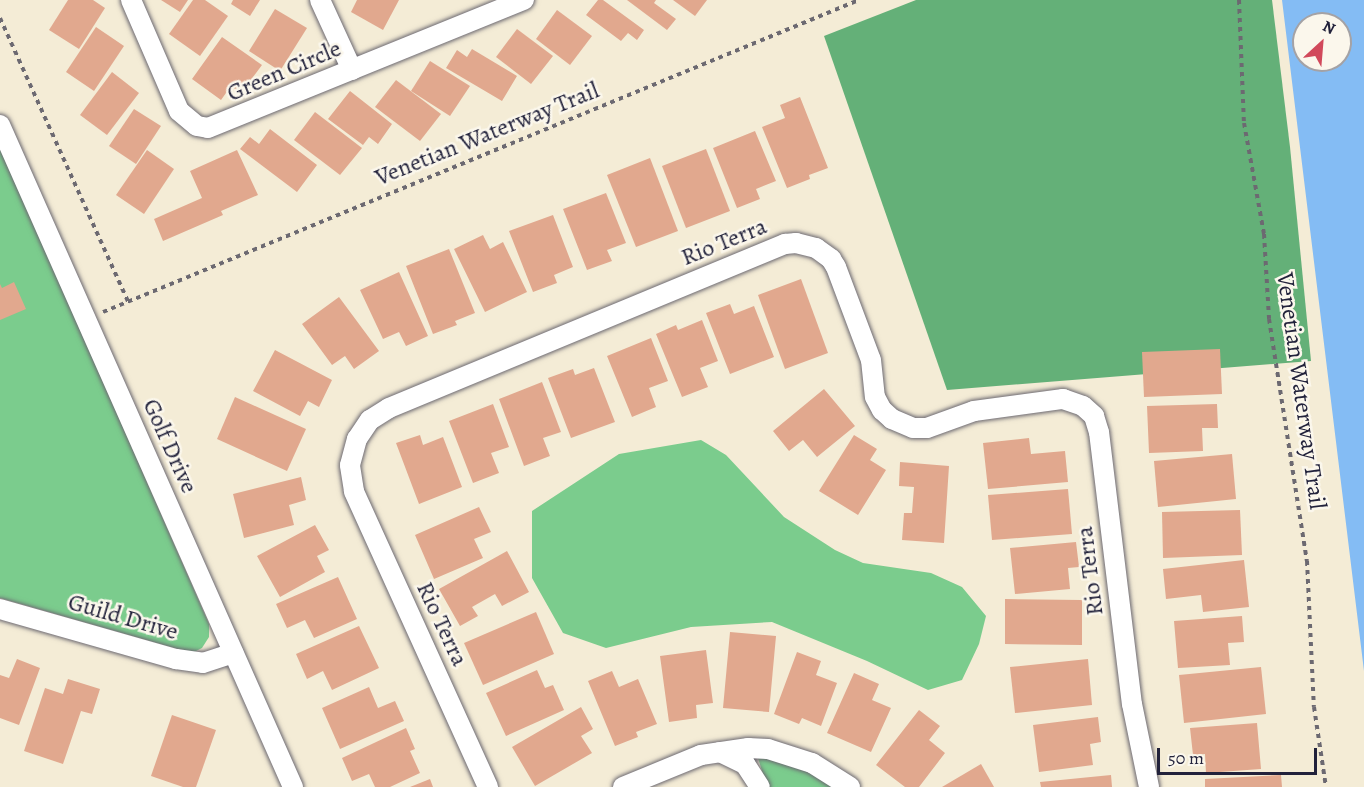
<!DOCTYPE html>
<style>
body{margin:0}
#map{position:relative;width:1364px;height:787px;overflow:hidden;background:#f4ecd6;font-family:Alegreya,serif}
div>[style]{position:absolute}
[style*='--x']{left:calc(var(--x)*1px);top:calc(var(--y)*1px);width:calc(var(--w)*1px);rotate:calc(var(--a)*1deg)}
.green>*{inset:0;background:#7bcc8d}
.forest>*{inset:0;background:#64b078}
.water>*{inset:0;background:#84bcf4}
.building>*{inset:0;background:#e1a88e}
.path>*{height:4px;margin-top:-2px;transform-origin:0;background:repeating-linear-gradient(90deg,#6c6971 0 4.5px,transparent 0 9px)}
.roads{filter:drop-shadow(0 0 2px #6c6971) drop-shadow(0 0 2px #6c6971)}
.street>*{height:20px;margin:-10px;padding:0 10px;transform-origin:10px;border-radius:10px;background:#fff}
span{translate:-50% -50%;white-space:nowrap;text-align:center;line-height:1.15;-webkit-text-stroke:5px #fbf7ec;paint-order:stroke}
.street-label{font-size:24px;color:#22223b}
.north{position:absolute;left:1292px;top:12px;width:60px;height:60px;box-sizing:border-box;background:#fbf7ec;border:2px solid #a4a2a5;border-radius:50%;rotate:26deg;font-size:16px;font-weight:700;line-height:24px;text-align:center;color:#22223b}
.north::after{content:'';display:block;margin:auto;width:21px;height:27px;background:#d1495b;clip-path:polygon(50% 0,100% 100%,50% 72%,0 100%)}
.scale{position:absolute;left:1157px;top:748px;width:160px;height:27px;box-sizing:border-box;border:3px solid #22223b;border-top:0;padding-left:8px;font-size:18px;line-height:21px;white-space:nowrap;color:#22223b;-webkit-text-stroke:4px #fbf7ec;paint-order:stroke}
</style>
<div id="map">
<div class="green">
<i style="clip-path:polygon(0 146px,209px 624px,209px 637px,202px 648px,192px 653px,0 598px)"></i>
<i style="clip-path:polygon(701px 440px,726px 455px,784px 517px,835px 550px,863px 563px,931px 573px,962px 587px,986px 616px,979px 644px,962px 680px,928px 690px,867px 661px,772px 622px,691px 627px,606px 648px,563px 633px,532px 578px,532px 511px,619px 454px)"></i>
<i style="clip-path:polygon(758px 758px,786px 760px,841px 787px,767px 787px)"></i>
</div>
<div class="forest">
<i style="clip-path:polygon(916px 0,1272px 0,1290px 147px,1311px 361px,947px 390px,824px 36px)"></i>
</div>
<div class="water">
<i style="clip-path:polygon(evenodd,1282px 0,1364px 0,1364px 671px,1282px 0,1304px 24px,1340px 24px,1340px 60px,1304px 60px,1304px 24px)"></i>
</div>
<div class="building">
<i style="clip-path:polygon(68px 0,93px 0,105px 8px,79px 49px,49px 30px)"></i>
<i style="clip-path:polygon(161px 0,188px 0,180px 12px)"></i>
<i style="clip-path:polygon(193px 0,205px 0,228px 16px,200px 56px,169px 34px)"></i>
<i style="clip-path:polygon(233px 0,260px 0,250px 16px,231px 4px)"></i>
<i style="clip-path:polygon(357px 0,399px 0,383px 30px,351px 12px)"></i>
<i style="clip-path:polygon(598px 0,603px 0,644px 30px,637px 40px,628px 33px,621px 41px,586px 15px)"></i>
<i style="clip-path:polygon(627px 0,656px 0,654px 3px,676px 19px,667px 30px)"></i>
<i style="clip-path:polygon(673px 0,707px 0,695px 16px)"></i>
<i style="clip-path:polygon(275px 9px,307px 28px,280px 71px,249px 51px)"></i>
<i style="clip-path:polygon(557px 10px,592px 36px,570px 65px,536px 39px)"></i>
<i style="clip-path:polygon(96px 27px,124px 46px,94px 91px,66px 72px)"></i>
<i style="clip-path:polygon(517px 29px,553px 56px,531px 84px,496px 57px)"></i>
<i style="clip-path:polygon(222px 37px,262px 65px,241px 93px,231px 86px,221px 100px,192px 79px)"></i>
<i style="clip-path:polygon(472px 49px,517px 76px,502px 101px,446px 68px,457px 50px,467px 57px)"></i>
<i style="clip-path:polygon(430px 61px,470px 86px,450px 116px,411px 91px)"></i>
<i style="clip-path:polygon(112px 72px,139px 93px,107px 135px,80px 115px)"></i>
<i style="clip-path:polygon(396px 80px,441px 114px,420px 141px,375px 107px)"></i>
<i style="clip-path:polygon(350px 91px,392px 124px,378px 144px,369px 137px,363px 145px,328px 119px)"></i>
<i style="clip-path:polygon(800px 97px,828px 168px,809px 175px,810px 179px,787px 188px,762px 127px,785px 118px,780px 105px)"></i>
<i style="clip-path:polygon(134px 109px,161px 126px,136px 164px,109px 146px)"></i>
<i style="clip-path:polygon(315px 112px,362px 148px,340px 175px,294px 140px)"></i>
<i style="clip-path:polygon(270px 129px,317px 165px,297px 192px,240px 149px,250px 137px,259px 144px)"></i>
<i style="clip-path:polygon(755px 131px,776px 181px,756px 189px,760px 199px,737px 208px,713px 148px)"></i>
<i style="clip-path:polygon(706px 149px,730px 211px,686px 228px,662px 166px)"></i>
<i style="clip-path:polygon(147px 150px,174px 169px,144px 214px,116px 195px)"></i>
<i style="clip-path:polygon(237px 150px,258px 195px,221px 211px,223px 215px,163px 241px,154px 219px,202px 198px,190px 171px)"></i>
<i style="clip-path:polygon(650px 158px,678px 231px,636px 247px,607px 175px)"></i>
<i style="clip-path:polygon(606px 193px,626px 243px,607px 250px,612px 261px,587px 270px,563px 209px)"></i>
<i style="clip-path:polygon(553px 215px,573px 267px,554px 275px,557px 283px,533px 292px,509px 231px)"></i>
<i style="clip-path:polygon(483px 235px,490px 249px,503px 242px,527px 292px,485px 312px,454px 249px)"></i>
<i style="clip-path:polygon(449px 249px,475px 313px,455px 321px,457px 325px,433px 334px,406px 266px)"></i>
<i style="clip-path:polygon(399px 272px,428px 336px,406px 346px,399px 332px,383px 339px,360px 290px)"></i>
<i style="clip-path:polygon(801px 279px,828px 353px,785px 369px,758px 295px)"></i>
<i style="clip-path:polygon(14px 282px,26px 309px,0 320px,0 284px,2px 288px)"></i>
<i style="clip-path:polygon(339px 297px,379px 351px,354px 369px,345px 356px,332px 365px,302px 324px)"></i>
<i style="clip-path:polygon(730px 304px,734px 314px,754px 306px,774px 357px,730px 374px,706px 313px)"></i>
<i style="clip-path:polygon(702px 320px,718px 361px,700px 368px,708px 387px,682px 397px,656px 334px,676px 325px,678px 330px)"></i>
<i style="clip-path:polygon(651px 338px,668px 381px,649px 388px,656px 407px,632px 417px,607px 356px)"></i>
<i style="clip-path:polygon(1220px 349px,1222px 394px,1144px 397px,1142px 352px)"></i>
<i style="clip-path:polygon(275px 350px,332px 380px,319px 407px,308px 401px,300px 416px,253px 391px)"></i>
<i style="clip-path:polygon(594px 368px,615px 422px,571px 438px,548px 378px,573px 369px,575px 375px)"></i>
<i style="clip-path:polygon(542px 382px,561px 432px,543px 438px,550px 456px,524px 466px,499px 399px)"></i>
<i style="clip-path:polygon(824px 389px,855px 426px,817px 457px,803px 440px,789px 451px,773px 431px)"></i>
<i style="clip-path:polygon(235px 397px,306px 429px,287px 471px,217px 439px)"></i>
<i style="clip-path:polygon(493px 404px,509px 447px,491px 453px,499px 473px,473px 483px,449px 421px)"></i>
<i style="clip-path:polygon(1217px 404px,1218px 428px,1202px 428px,1203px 451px,1149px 453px,1147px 406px)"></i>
<i style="clip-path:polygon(420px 435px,423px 445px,443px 437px,462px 487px,419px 504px,396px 443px)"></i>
<i style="clip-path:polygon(854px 435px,877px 449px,870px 460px,886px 470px,858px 515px,819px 491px)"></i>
<i style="clip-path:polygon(1029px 438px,1031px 454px,1065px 451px,1068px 482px,988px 489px,983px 443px)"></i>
<i style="clip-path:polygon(1232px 454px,1236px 499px,1158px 507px,1154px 461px)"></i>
<i style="clip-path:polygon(900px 462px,949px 466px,944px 543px,902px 540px,904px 513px,912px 513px,914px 487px,899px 486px)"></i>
<i style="clip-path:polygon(301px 477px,306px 500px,289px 505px,294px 525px,244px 538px,233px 494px)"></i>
<i style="clip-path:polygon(1068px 489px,1072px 534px,992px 540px,988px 495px)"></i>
<i style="clip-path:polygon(479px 507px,491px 532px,474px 539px,483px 558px,434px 579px,415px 535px)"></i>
<i style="clip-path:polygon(1240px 510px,1242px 555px,1163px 558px,1162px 512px)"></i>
<i style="clip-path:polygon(315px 525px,329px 550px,317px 556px,325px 572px,280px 597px,257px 556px)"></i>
<i style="clip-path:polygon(1076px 542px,1079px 567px,1068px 568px,1070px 589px,1015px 594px,1010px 548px)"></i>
<i style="clip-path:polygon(507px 551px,529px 592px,502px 606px,495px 594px,472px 607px,478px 616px,460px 626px,439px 589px)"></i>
<i style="clip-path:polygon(1244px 560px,1249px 607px,1203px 612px,1201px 595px,1166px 599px,1163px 569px)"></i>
<i style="clip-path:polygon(338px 577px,357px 619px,314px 638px,305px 620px,287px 628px,276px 604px)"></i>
<i style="clip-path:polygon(1005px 599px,1082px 600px,1082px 645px,1005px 644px)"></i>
<i style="clip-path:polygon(536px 612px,554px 654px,483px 685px,464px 643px)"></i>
<i style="clip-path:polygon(1242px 616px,1244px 642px,1228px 643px,1230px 665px,1178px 668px,1174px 621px)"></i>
<i style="clip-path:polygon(359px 626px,379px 668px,332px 690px,323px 671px,307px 679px,296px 654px)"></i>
<i style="clip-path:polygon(730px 632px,776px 636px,769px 712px,723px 708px)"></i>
<i style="clip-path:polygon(706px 650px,713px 703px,696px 705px,697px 718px,669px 722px,660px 656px)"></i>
<i style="clip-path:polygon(797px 652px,821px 661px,816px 675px,837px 683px,821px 726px,802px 718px,799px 724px,774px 714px)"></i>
<i style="clip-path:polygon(17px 659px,40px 668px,19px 725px,0 718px,0 675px,9px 678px)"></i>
<i style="clip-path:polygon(1088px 659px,1092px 705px,1015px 713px,1010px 667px)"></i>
<i style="clip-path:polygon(1261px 667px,1266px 714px,1184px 723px,1179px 675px)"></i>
<i style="clip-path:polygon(537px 670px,545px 688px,553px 685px,564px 710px,506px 736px,486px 693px)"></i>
<i style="clip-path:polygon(612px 671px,619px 687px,638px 679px,657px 724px,636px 732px,638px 737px,615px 746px,588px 681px)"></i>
<i style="clip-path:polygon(854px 673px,879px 684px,872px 700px,891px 708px,871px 752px,827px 733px)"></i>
<i style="clip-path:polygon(68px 679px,100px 689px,92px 714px,81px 711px,63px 764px,24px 751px,45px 688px,63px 694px)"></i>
<i style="clip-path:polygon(369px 687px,378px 708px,395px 701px,404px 721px,340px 749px,322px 708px)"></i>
<i style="clip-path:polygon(581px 707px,593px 729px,581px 736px,592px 753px,535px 786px,512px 747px)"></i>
<i style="clip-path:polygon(919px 710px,940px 726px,929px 740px,945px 753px,919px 787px,905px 787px,876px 765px)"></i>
<i style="clip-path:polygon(172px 715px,216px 730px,196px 787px,183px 787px,151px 776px)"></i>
<i style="clip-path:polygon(1098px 717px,1101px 742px,1090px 744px,1093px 765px,1039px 772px,1033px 725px)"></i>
<i style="clip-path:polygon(1257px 723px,1261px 769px,1206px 773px,1205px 754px,1193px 755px,1190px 728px)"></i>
<i style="clip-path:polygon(406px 728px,415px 749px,410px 751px,420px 773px,390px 787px,375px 787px,369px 774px,352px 781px,342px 758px)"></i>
<i style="clip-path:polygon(981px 764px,994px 787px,942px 787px)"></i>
<i style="clip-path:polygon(1111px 775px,1112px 787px,1041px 787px,1040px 782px)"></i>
<i style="clip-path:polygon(1281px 775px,1282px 787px,1205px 787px,1205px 779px)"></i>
<i style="clip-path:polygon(430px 779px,433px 787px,410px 787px)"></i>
</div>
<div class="path">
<i style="--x:1239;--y:0;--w:123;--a:87.7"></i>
<i style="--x:1244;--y:123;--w:113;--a:79.8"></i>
<i style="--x:1264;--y:234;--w:85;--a:86.6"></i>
<i style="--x:1269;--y:319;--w:245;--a:81.1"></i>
<i style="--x:1307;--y:561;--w:146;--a:87.3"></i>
<i style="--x:1314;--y:707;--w:81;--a:81.5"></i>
<i style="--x:0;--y:18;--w:311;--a:65.7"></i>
<i style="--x:103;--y:312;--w:818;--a:-22.43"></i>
</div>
<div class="roads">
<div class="street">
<i style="--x:131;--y:0;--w:121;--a:66.6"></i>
<i style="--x:179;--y:111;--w:23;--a:40"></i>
<i style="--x:197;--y:126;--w:11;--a:10"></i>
<i style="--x:208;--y:128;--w:341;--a:-22.1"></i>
<i style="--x:320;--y:0;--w:77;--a:65.4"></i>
<i style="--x:0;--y:125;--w:724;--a:66.13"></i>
<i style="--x:0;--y:609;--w:183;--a:15.9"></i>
<i style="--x:176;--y:659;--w:27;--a:8"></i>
<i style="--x:203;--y:663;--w:32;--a:-18"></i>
<i style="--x:720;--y:752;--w:28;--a:26"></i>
<i style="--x:745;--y:764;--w:27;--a:57"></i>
<i style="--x:488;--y:787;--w:325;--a:-114.4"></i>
<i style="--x:354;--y:491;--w:26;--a:-99"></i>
<i style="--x:350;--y:465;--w:27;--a:-75"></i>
<i style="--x:357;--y:439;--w:23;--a:-56"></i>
<i style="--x:370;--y:420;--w:22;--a:-32"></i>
<i style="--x:389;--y:408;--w:429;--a:-22.5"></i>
<i style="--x:785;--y:244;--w:11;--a:-5"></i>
<i style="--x:796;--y:243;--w:21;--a:14"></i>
<i style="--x:816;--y:248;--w:19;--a:36"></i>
<i style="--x:831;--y:259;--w:9;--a:58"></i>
<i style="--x:836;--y:267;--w:99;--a:69.4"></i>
<i style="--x:871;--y:360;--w:37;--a:84"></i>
<i style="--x:875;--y:397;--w:15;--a:62"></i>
<i style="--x:882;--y:410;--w:13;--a:42"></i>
<i style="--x:892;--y:419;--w:23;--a:23"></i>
<i style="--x:913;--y:428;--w:14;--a:0"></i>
<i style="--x:927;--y:428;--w:50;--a:-19.9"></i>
<i style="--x:974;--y:411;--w:90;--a:-7.7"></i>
<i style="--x:1063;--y:399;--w:21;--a:19"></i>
<i style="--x:1083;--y:406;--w:15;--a:42"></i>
<i style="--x:1094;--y:416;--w:17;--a:73"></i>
<i style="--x:1099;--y:432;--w:274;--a:83.1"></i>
<i style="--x:1132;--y:704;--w:85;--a:78.4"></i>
<i style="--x:623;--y:787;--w:84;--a:-22.3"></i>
<i style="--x:701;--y:755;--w:48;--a:-8.5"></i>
<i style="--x:748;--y:748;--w:20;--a:3"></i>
<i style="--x:768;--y:749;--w:46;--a:17.7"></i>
<i style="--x:812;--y:763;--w:45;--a:32.3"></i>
</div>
</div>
<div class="street-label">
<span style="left:284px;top:71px;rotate:-23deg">Green Circle</span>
<span style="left:487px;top:134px;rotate:-22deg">Venetian Waterway Trail</span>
<span style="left:724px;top:242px;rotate:-22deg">Rio Terra</span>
<span style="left:1301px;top:391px;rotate:82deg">Venetian Waterway Trail</span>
<span style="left:170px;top:446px;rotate:66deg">Golf Drive</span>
<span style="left:1090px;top:571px;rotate:-97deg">Rio Terra</span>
<span style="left:123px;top:617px;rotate:16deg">Guild Drive</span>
<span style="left:442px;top:624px;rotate:65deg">Rio Terra</span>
</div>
<div class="north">N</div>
<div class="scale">50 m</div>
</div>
